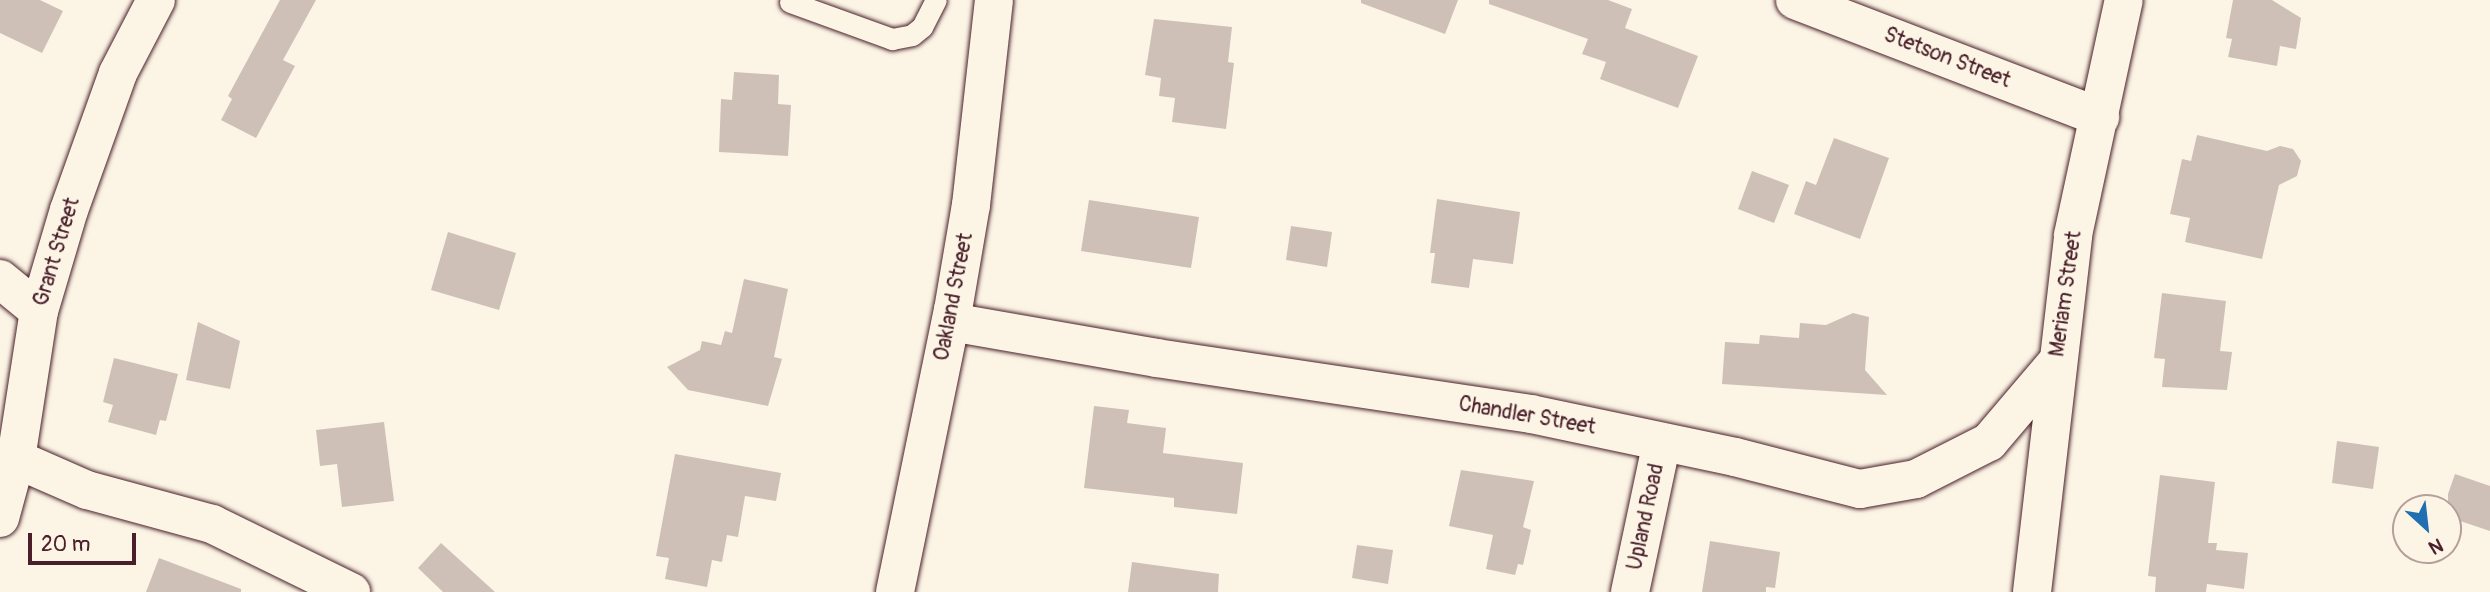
<!DOCTYPE html>
<style>
body{margin:0}
#map{position:relative;width:2490px;height:592px;overflow:hidden;background:#fcf5e5;font-family:Pangolin,sans-serif}
div>[style]{position:absolute}
[style*='--x']{left:calc(var(--x)*1px);top:calc(var(--y)*1px);width:calc(var(--w)*1px);rotate:calc(var(--a)*1deg)}
.building>*{inset:0;background:#cfc0b7}
.roads{filter:drop-shadow(0 0 2px #4a1f2b) drop-shadow(0 0 2px #4a1f2b)}
.service>*{height:21px;margin:-10.5px;padding:0 10.5px;transform-origin:10.5px;border-radius:10.5px;background:#fcf5e5}
.minor>*{height:38px;margin:-19px;padding:0 19px;transform-origin:19px;border-radius:19px;background:#fcf5e5}
.tertiary>*{height:38px;margin:-19px;padding:0 19px;transform-origin:19px;border-radius:19px;background:#fcf5e5}
span{translate:-50% -50%;white-space:nowrap;text-align:center;line-height:1.15;-webkit-text-stroke:6px #fcf5e5;paint-order:stroke}
.street-label{font-size:21px;color:#4a1f2b}
.north{position:absolute;left:2392px;top:494px;width:70px;height:70px;box-sizing:border-box;background:#fcf5e5;border:2px solid #b59f9b;border-radius:50%;rotate:153deg;font-size:19px;font-weight:700;line-height:28px;text-align:center;color:#4a1f2b}
.north::after{content:'';display:block;margin:auto;width:24px;height:32px;background:#1f6fb2;clip-path:polygon(50% 0,100% 100%,50% 72%,0 100%)}
.scale{position:absolute;left:28px;top:533px;width:108px;height:32px;box-sizing:border-box;border:4px solid #4a1f2b;border-top:0;padding-left:9px;font-size:21px;line-height:24px;white-space:nowrap;color:#4a1f2b;-webkit-text-stroke:5px #fcf5e5;paint-order:stroke}
</style>
<div id="map">
<div class="building">
<i style="clip-path:polygon(0 0,40px 0,63px 11px,42px 53px,0 33px)"></i>
<i style="clip-path:polygon(280px 0,316px 0,283px 60px,295px 66px,256px 138px,221px 120px,232px 99px,228px 96px)"></i>
<i style="clip-path:polygon(1361px 0,1458px 0,1445px 34px,1361px 3px)"></i>
<i style="clip-path:polygon(1489px 0,1608px 0,1632px 9px,1625px 28px,1698px 56px,1678px 108px,1600px 79px,1606px 62px,1582px 54px,1588px 39px,1489px 4px)"></i>
<i style="clip-path:polygon(2233px 0,2272px 0,2301px 18px,2296px 49px,2280px 46px,2277px 66px,2228px 57px,2232px 39px,2226px 38px)"></i>
<i style="clip-path:polygon(1154px 19px,1232px 27px,1228px 62px,1234px 63px,1226px 129px,1172px 122px,1175px 98px,1159px 96px,1161px 78px,1145px 75px)"></i>
<i style="clip-path:polygon(734px 72px,779px 75px,778px 104px,791px 105px,788px 156px,719px 152px,721px 99px,732px 100px)"></i>
<i style="clip-path:polygon(2197px 135px,2267px 151px,2280px 146px,2293px 149px,2301px 161px,2297px 176px,2279px 185px,2262px 259px,2185px 242px,2190px 218px,2170px 214px,2182px 159px,2191px 161px)"></i>
<i style="clip-path:polygon(1834px 138px,1889px 158px,1860px 239px,1794px 214px,1806px 181px,1816px 185px)"></i>
<i style="clip-path:polygon(1752px 171px,1789px 185px,1774px 223px,1738px 209px)"></i>
<i style="clip-path:polygon(1437px 199px,1520px 212px,1513px 264px,1473px 259px,1469px 288px,1431px 283px,1435px 253px,1430px 253px)"></i>
<i style="clip-path:polygon(1089px 200px,1199px 217px,1191px 268px,1081px 251px)"></i>
<i style="clip-path:polygon(1291px 226px,1332px 232px,1327px 267px,1286px 260px)"></i>
<i style="clip-path:polygon(448px 232px,516px 253px,499px 310px,431px 290px)"></i>
<i style="clip-path:polygon(744px 279px,788px 289px,774px 357px,782px 359px,768px 406px,688px 390px,667px 367px,700px 350px,702px 341px,721px 345px,725px 331px,732px 333px)"></i>
<i style="clip-path:polygon(2162px 293px,2226px 301px,2220px 351px,2232px 352px,2227px 390px,2162px 387px,2165px 359px,2154px 358px)"></i>
<i style="clip-path:polygon(1853px 313px,1869px 317px,1865px 370px,1887px 395px,1722px 384px,1725px 342px,1759px 344px,1760px 335px,1799px 338px,1800px 323px,1826px 325px)"></i>
<i style="clip-path:polygon(198px 322px,240px 341px,230px 389px,186px 380px)"></i>
<i style="clip-path:polygon(114px 358px,178px 374px,166px 421px,160px 420px,156px 435px,108px 422px,113px 405px,103px 402px)"></i>
<i style="clip-path:polygon(1094px 406px,1129px 410px,1127px 423px,1166px 428px,1163px 453px,1243px 463px,1237px 514px,1174px 507px,1174px 498px,1084px 488px)"></i>
<i style="clip-path:polygon(384px 422px,394px 501px,342px 507px,337px 464px,320px 466px,316px 430px)"></i>
<i style="clip-path:polygon(2337px 441px,2379px 447px,2373px 489px,2332px 483px)"></i>
<i style="clip-path:polygon(675px 454px,781px 473px,776px 501px,745px 496px,738px 537px,727px 535px,722px 562px,712px 560px,707px 587px,665px 579px,669px 558px,656px 556px)"></i>
<i style="clip-path:polygon(1461px 470px,1534px 481px,1523px 527px,1531px 530px,1523px 565px,1518px 564px,1515px 575px,1486px 569px,1493px 535px,1449px 526px)"></i>
<i style="clip-path:polygon(2455px 474px,2490px 486px,2490px 531px,2448px 517px,2448px 494px)"></i>
<i style="clip-path:polygon(2160px 475px,2215px 482px,2208px 543px,2217px 543px,2216px 550px,2248px 553px,2244px 589px,2207px 584px,2206px 592px,2155px 592px,2156px 577px,2148px 576px)"></i>
<i style="clip-path:polygon(1710px 541px,1780px 552px,1775px 588px,1766px 587px,1766px 592px,1702px 592px)"></i>
<i style="clip-path:polygon(441px 543px,495px 592px,443px 592px,418px 568px)"></i>
<i style="clip-path:polygon(1357px 545px,1393px 550px,1388px 584px,1352px 578px)"></i>
<i style="clip-path:polygon(159px 558px,241px 589px,241px 592px,146px 592px)"></i>
<i style="clip-path:polygon(1132px 562px,1219px 574px,1218px 592px,1128px 592px)"></i>
</div>
<div class="roads">
<div class="service">
<i style="--x:790;--y:2;--w:109;--a:19.9"></i>
<i style="--x:892;--y:39;--w:20;--a:-11"></i>
<i style="--x:912;--y:35;--w:13;--a:-39"></i>
<i style="--x:922;--y:27;--w:30;--a:-63"></i>
</div>
<div class="minor">
<i style="--x:1795;--y:0;--w:327;--a:21"></i>
<i style="--x:0;--y:279;--w:50;--a:39.4"></i>
<i style="--x:951;--y:322;--w:209;--a:9.9"></i>
<i style="--x:1157;--y:358;--w:378;--a:8.5"></i>
<i style="--x:1531;--y:414;--w:208;--a:11.9"></i>
<i style="--x:1735;--y:457;--w:129;--a:14.4"></i>
<i style="--x:1860;--y:489;--w:57;--a:-10.1"></i>
<i style="--x:1916;--y:479;--w:82;--a:-26.9"></i>
<i style="--x:1989;--y:442;--w:105;--a:-49.6"></i>
<i style="--x:16;--y:459;--w:77;--a:23.6"></i>
<i style="--x:87;--y:490;--w:130;--a:15.2"></i>
<i style="--x:212;--y:524;--w:155;--a:26.1"></i>
<i style="--x:895;--y:592;--w:288;--a:-78.4"></i>
<i style="--x:953;--y:310;--w:107;--a:-80.3"></i>
<i style="--x:971;--y:205;--w:206;--a:-83.6"></i>
<i style="--x:1630;--y:592;--w:153;--a:-78"></i>
<i style="--x:2032;--y:592;--w:359;--a:-83.4"></i>
<i style="--x:2073;--y:235;--w:240;--a:-77.8"></i>
</div>
<div class="tertiary">
<i style="--x:0;--y:518;--w:61;--a:-74.8"></i>
<i style="--x:16;--y:459;--w:150;--a:-81.2"></i>
<i style="--x:39;--y:311;--w:105;--a:-73.5"></i>
<i style="--x:69;--y:210;--w:145;--a:-70.3"></i>
<i style="--x:118;--y:73;--w:82;--a:-62.5"></i>
</div>
</div>
<div class="street-label">
<span style="left:1947px;top:58px;rotate:21deg">Stetson Street</span>
<span style="left:57px;top:252px;rotate:-73deg">Grant Street</span>
<span style="left:2066px;top:294px;rotate:-82deg">Meriam Street</span>
<span style="left:954px;top:297px;rotate:-79deg">Oakland Street</span>
<span style="left:1527px;top:416px;rotate:10deg">Chandler Street</span>
<span style="left:1646px;top:517px;rotate:-78deg">Upland Road</span>
</div>
<div class="north">N</div>
<div class="scale">20 m</div>
</div>
